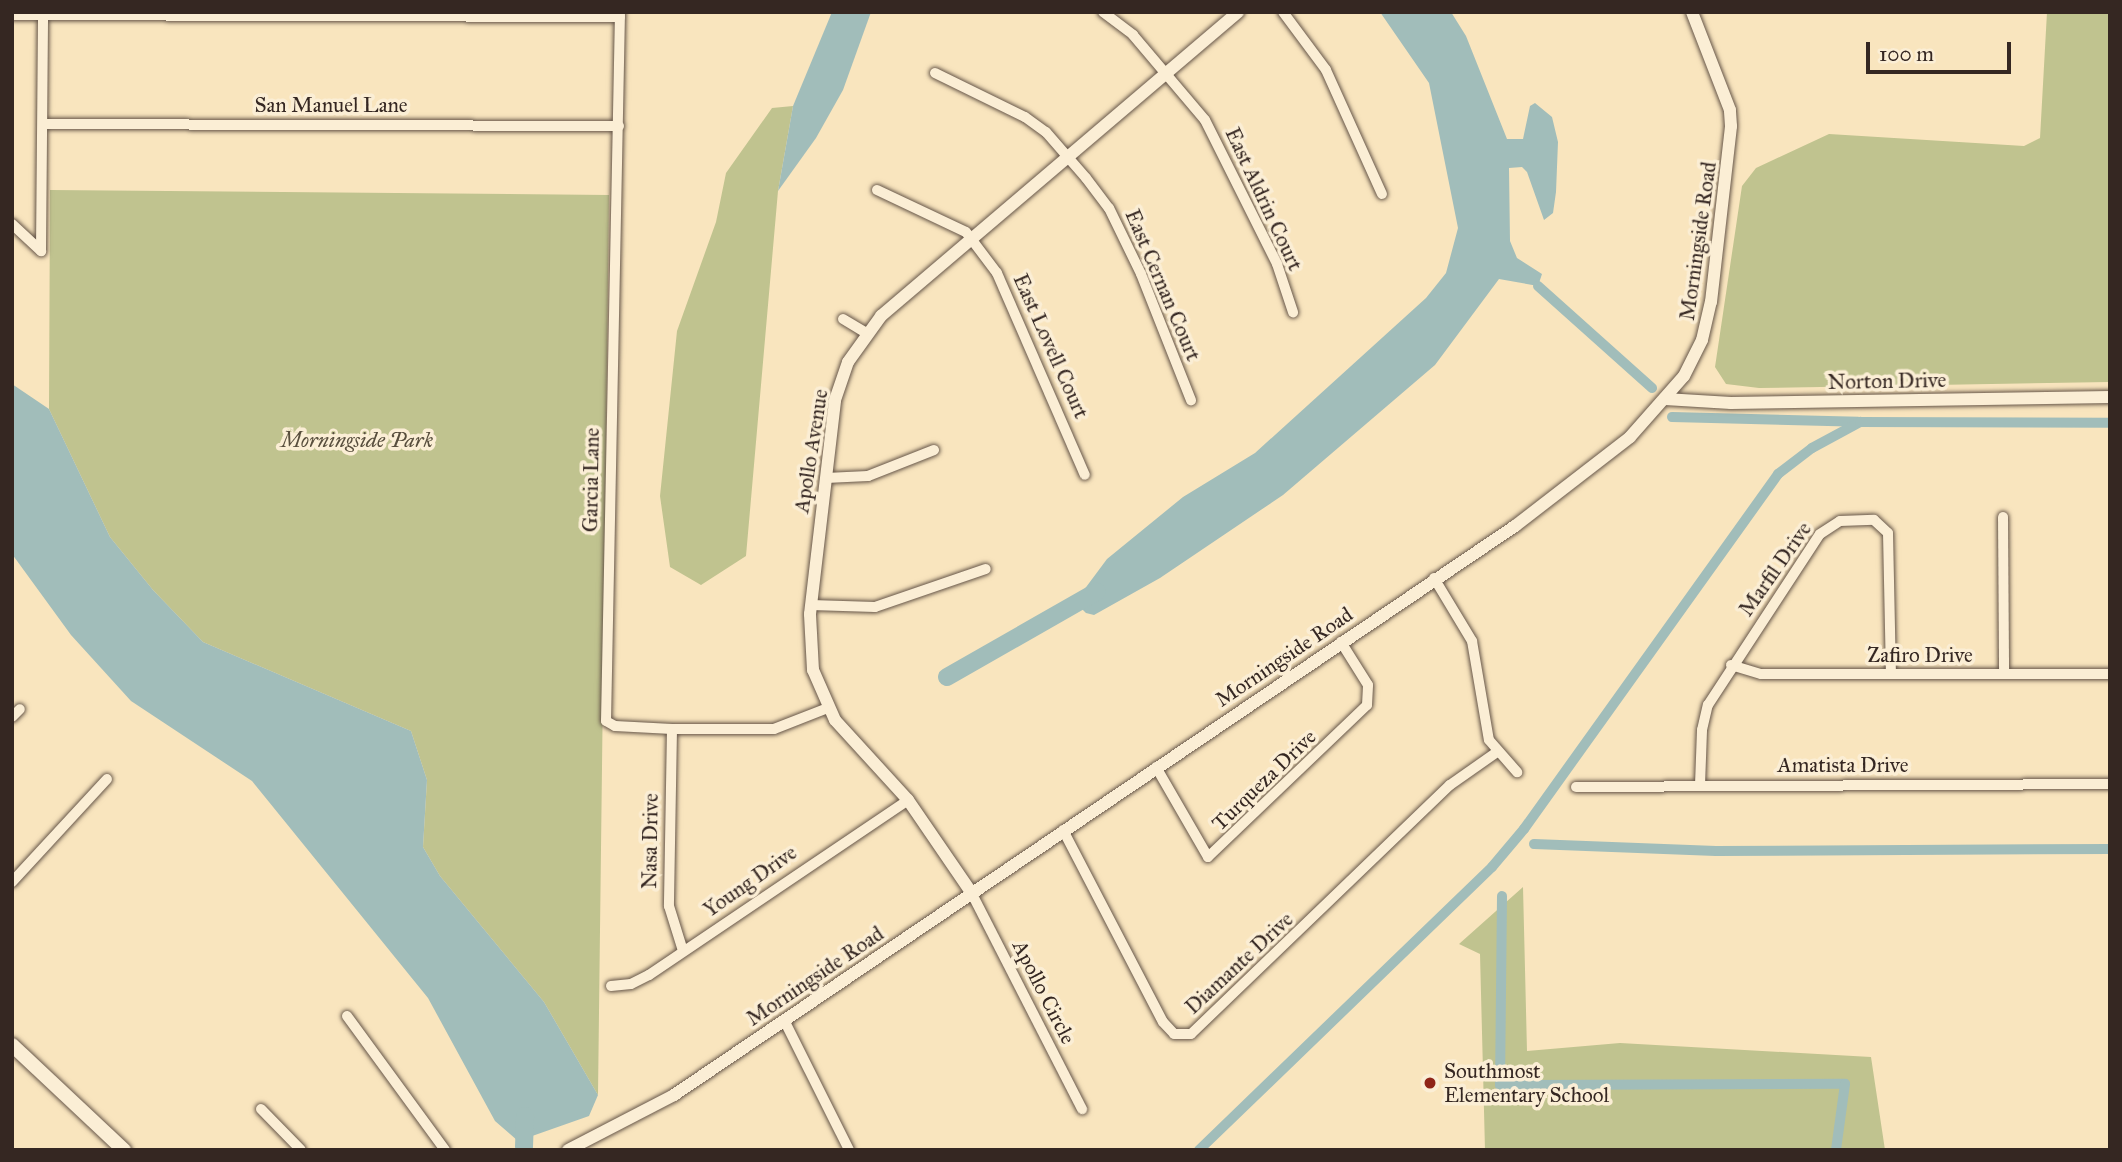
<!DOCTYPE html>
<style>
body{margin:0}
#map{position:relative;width:2122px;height:1162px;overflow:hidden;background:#f9e5be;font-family:"IM FELL Great Primer",serif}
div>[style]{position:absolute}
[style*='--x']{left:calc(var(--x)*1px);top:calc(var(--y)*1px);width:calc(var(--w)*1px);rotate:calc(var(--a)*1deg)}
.green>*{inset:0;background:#c0c38f}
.water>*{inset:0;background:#a1bdba}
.canal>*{height:10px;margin:-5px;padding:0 5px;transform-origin:5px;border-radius:5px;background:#a1bdba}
.river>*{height:18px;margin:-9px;padding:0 9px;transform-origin:9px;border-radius:9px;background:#a1bdba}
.roads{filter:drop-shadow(0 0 2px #665649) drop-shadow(0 0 2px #665649)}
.minor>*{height:10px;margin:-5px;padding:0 5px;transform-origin:5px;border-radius:5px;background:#fbeed5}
.tertiary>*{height:12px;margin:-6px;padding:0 6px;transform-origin:6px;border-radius:6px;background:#fbeed5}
.secondary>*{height:14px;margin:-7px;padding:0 7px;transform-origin:7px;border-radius:7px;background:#fbeed5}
.dots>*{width:19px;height:19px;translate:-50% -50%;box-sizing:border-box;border:4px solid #fbeed5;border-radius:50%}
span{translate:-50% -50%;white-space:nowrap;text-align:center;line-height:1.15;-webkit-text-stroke:7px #fbeed5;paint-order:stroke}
.street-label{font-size:21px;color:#352722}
.park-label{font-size:21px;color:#584e3d;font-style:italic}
.poi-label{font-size:21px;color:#352722}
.left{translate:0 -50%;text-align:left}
.frame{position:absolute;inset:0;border:14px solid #352722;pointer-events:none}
.scale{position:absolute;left:1866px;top:42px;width:145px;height:32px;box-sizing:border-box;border:4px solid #352722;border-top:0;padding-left:9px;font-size:21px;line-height:24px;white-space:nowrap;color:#352722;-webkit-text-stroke:5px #fbeed5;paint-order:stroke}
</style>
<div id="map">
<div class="green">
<i style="clip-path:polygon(2047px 12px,2110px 12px,2110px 382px,1759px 388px,1726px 384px,1715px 367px,1742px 186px,1756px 168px,1829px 134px,2024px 146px,2040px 138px)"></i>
<i style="clip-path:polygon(793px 106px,778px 191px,746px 556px,701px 585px,670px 567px,660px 496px,677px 331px,716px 222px,726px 173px,772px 108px)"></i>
<i style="clip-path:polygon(50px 190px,609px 195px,598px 1095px,544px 1002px,440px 876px,423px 847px,427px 780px,411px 731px,203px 642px,153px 590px,110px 537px,49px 409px)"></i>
<i style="clip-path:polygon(1523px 887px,1527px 1051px,1620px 1043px,1871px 1057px,1885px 1150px,1485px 1150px,1480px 954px,1459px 944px)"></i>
</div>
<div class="water">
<i style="clip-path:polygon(832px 12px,871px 12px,843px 90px,816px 138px,778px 191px,793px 106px)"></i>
<i style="clip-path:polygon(1380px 12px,1451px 12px,1466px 36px,1507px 139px,1523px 139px,1530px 106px,1535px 103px,1552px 117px,1558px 142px,1556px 192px,1553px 213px,1544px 220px,1527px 172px,1522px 167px,1509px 168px,1510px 241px,1517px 258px,1542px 274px,1538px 286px,1499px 279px,1435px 365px,1283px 495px,1160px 578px,1094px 615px,1086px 613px,1075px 602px,1107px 559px,1183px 497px,1255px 453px,1426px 298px,1446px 273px,1458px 228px,1429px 83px)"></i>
<i style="clip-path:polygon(12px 384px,49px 409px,110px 537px,153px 590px,203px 642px,411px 731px,427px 780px,423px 847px,440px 876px,544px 1002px,598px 1095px,589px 1116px,518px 1141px,495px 1121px,428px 998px,252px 781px,131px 701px,71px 635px,12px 554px)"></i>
</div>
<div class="canal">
<i style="--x:1538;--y:286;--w:153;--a:41.8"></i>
<i style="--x:1672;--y:417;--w:186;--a:1.5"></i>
<i style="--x:1534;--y:844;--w:182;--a:2.2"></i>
<i style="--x:1716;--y:851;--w:394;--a:-0.3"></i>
<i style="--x:1502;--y:896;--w:189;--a:90.6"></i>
<i style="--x:1500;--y:1085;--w:345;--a:-0.2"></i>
<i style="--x:1845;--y:1084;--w:67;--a:97.8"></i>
<i style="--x:1199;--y:1150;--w:407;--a:-44"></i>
<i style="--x:1492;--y:867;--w:50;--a:-49.9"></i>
<i style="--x:1524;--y:829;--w:437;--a:-54.4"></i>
<i style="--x:1778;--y:474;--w:43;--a:-37.4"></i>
<i style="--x:1812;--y:448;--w:55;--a:-28.4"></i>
<i style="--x:1860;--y:422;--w:250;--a:0.2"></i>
</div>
<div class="river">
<i style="--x:947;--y:677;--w:172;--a:-29.7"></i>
<i style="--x:524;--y:1147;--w:31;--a:-88"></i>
</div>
<div class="roads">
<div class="minor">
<i style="--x:620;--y:12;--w:709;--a:91.13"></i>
<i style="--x:606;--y:721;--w:10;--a:29"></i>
<i style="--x:615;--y:726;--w:57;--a:3"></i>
<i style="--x:672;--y:729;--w:102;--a:0"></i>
<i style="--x:774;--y:729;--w:58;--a:-21.3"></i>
<i style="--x:1103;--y:12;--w:38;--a:37"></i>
<i style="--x:1133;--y:35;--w:111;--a:49.7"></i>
<i style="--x:1205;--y:120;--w:161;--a:63.4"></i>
<i style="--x:1277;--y:264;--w:51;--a:71.6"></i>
<i style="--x:1283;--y:12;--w:72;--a:53.4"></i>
<i style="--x:1326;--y:70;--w:136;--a:65.7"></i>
<i style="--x:12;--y:15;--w:608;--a:0.19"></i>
<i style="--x:935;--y:73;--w:100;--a:26.1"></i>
<i style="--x:1025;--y:117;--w:26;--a:36"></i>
<i style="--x:1046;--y:132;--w:61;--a:49"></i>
<i style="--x:1086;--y:178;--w:38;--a:53"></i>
<i style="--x:1109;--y:208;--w:73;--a:64.1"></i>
<i style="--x:1141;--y:274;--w:136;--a:68.4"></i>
<i style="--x:43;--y:124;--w:576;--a:0.2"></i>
<i style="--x:877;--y:190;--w:98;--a:25.3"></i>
<i style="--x:966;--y:232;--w:51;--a:52.9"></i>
<i style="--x:997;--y:273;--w:220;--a:66.5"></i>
<i style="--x:12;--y:224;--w:40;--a:43"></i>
<i style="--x:41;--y:251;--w:239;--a:-89.5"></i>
<i style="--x:843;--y:319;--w:27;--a:31"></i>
<i style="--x:826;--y:478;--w:42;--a:-2.7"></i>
<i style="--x:868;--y:476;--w:71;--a:-21.5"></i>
<i style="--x:2003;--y:517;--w:157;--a:89.6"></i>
<i style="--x:1434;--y:578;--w:74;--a:58.9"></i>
<i style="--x:1472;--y:641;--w:100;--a:80.3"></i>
<i style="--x:1489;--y:740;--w:43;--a:48.8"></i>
<i style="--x:811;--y:605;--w:64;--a:1.8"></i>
<i style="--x:875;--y:607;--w:117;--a:-18.9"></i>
<i style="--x:1731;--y:665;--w:31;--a:17"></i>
<i style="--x:1761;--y:674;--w:349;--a:0"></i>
<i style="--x:12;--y:717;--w:11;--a:-45"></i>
<i style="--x:672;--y:729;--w:177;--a:91"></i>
<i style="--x:669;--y:906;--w:47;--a:72.7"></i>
<i style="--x:1156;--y:767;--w:104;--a:60"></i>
<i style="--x:1208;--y:857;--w:220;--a:-43.7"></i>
<i style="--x:1367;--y:705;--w:20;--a:-87"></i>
<i style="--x:1368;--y:685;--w:51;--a:-122.1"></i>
<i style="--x:1700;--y:785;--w:55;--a:-87.9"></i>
<i style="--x:1702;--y:730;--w:26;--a:-77"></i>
<i style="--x:1708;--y:705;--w:204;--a:-56.8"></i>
<i style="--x:1820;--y:534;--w:24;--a:-33"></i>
<i style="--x:1840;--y:521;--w:34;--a:-2"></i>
<i style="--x:1874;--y:520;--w:19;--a:43"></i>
<i style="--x:1888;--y:533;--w:141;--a:88.8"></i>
<i style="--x:1576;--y:787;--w:534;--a:-0.32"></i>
<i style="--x:1063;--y:830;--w:216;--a:62.5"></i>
<i style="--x:1163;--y:1022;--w:16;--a:47"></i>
<i style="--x:1174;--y:1034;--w:17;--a:0"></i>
<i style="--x:1191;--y:1034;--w:359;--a:-43.9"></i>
<i style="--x:1450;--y:785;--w:57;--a:-35.1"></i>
<i style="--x:12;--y:882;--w:140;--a:-47.3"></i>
<i style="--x:971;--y:892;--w:244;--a:62.9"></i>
<i style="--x:611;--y:986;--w:20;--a:-6"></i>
<i style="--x:631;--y:984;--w:20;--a:-27"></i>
<i style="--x:649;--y:975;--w:313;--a:-34"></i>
<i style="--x:347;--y:1016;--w:166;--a:53.8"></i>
<i style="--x:784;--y:1020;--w:145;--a:63.4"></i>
<i style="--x:261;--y:1109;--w:57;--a:45.7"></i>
</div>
<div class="tertiary">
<i style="--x:1665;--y:399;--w:66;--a:3.5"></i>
<i style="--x:1731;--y:403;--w:379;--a:-0.9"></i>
<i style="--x:971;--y:892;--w:112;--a:-124.4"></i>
<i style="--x:908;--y:800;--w:108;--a:-132.4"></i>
<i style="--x:835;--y:720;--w:55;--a:-113.7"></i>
<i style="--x:813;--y:670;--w:56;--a:-93.1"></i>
<i style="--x:810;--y:614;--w:215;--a:-83.3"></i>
<i style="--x:835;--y:400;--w:40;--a:-71.1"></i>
<i style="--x:848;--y:362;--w:57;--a:-54.3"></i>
<i style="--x:881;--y:316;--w:469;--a:-40.4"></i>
<i style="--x:568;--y:1150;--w:119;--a:-27.4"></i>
<i style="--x:674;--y:1095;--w:1015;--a:-34.08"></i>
<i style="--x:1515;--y:526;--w:145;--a:-37.7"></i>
<i style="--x:1630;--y:437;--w:81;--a:-48.5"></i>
<i style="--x:1684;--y:376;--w:40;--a:-63.4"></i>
<i style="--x:1702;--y:340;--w:39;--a:-77"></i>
<i style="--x:1711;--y:302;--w:177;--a:-83.5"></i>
<i style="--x:1731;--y:126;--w:16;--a:-94"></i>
<i style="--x:1730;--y:110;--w:105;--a:-111.2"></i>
</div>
<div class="secondary">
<i style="--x:12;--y:1045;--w:154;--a:43.2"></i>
</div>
</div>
<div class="dots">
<i style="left:1430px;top:1083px;background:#8f2418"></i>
</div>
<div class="street-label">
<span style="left:331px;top:105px">San Manuel Lane</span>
<span style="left:1264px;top:199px;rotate:65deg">East Aldrin Court</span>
<span style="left:1698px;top:241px;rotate:-82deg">Morningside Road</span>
<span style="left:1163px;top:285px;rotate:67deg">East Cernan Court</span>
<span style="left:1051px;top:346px;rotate:66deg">East Lovell Court</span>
<span style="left:1887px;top:381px;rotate:-1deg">Norton Drive</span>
<span style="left:811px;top:451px;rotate:-81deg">Apollo Avenue</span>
<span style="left:591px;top:480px;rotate:-89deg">Garcia Lane</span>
<span style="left:1775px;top:569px;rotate:-55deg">Marfil Drive</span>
<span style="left:1920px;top:655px">Zafiro Drive</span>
<span style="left:1284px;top:657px;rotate:-34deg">Morningside Road</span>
<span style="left:1843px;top:765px">Amatista Drive</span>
<span style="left:1264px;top:780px;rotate:-44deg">Turqueza Drive</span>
<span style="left:650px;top:841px;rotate:-89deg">Nasa Drive</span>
<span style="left:750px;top:881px;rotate:-35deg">Young Drive</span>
<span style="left:1239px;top:963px;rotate:-43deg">Diamante Drive</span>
<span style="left:815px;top:976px;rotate:-34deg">Morningside Road</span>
<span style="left:1044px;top:992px;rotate:63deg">Apollo Circle</span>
</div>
<div class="park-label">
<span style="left:357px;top:440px">Morningside Park</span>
</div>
<div class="poi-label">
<span class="left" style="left:1444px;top:1083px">Southmost<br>Elementary School</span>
</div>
<div class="frame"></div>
<div class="scale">100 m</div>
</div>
